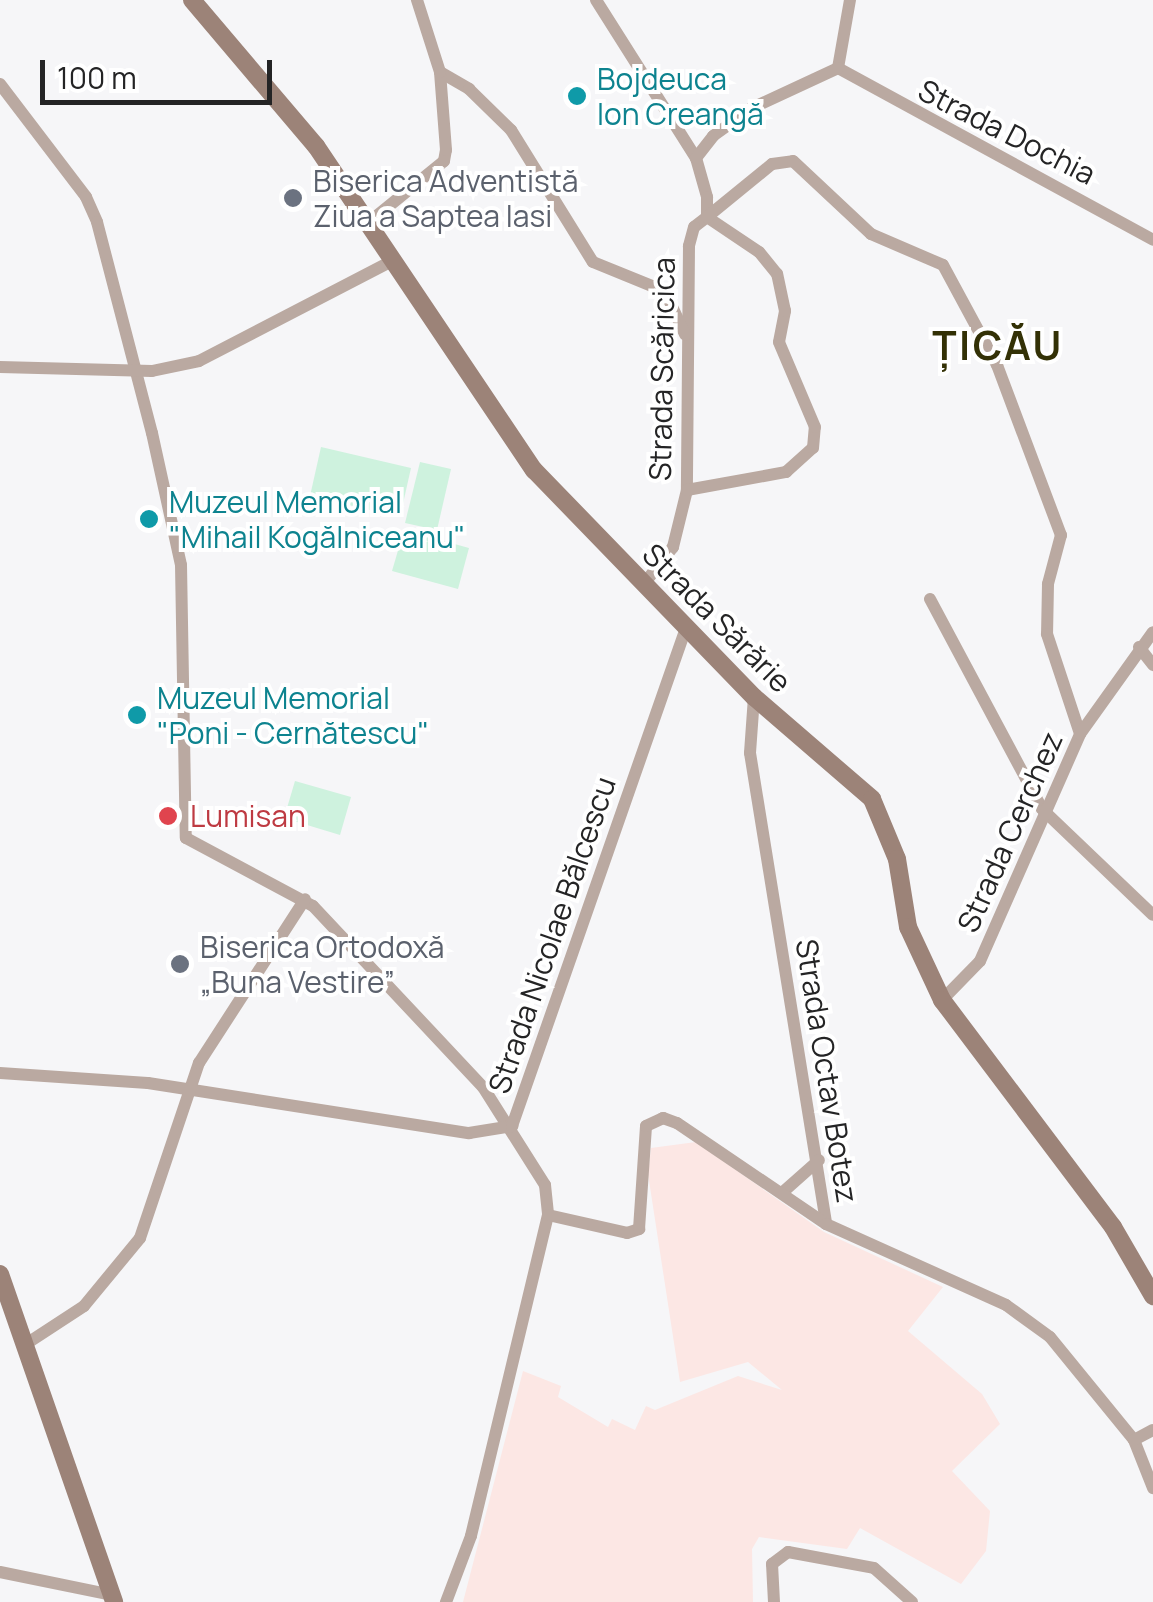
<!DOCTYPE html>
<meta charset="utf-8">
<style>
body{margin:0}
#map{position:relative;width:1153px;height:1602px;overflow:hidden;background:#f6f6f8;font-family:Manrope,sans-serif}
div>[style]{position:absolute}
[style*='--x']{left:calc(var(--x)*1px);top:calc(var(--y)*1px);width:calc(var(--w)*1px);rotate:calc(var(--a)*1deg)}
.medical>*{inset:0;background:#fce7e4}
.green>*{inset:0;background:#cef2de}
.street>*{height:12px;margin:-6px;padding:0 6px;transform-origin:6px;border-radius:6px;background:#baa9a1}
.secondary>*{height:18px;margin:-9px;padding:0 9px;transform-origin:9px;border-radius:9px;background:#9c8378}
.dots>*{width:28px;height:28px;translate:-50% -50%;box-sizing:border-box;border:5px solid #fff;border-radius:50%}
span{translate:-50% -50%;white-space:nowrap;text-align:center;line-height:1.15;-webkit-text-stroke:8px #fff;paint-order:stroke}
.culture-label{font-size:30px;color:#0d838f}
.left{translate:0 -50%;text-align:left}
.street-label{font-size:30px;color:#242425}
.worship-label{font-size:30px;color:#5b616d}
.health-label{font-size:30px;color:#be3a42}
.district-label{font-size:40px;color:#333106;font-weight:700;letter-spacing:2.5px}
.scale{position:absolute;left:40px;top:60px;width:232px;height:45px;box-sizing:border-box;border:5px solid #242425;border-top:0;padding-left:12px;font-size:30px;line-height:35px;white-space:nowrap;color:#242425;-webkit-text-stroke:8px #fff;paint-order:stroke}
</style>
<div id="map">
<div class="medical">
<i style="clip-path:polygon(696px 1142px,824px 1232px,943px 1287px,908px 1331px,982px 1394px,1000px 1424px,952px 1471px,990px 1511px,986px 1551px,961px 1584px,860px 1528px,847px 1549px,759px 1537px,752px 1549px,753px 1602px,463px 1602px,523px 1371px,561px 1386px,558px 1397px,608px 1427px,612px 1419px,635px 1430px,646px 1406px,655px 1410px,738px 1376px,782px 1390px,748px 1362px,680px 1382px,648px 1174px,651px 1148px)"></i>
</div>
<div class="green">
<i style="clip-path:polygon(321px 447px,411px 468px,400px 517px,310px 496px)"></i>
<i style="clip-path:polygon(420px 462px,451px 469px,437px 530px,405px 523px)"></i>
<i style="clip-path:polygon(404px 530px,469px 548px,458px 589px,392px 571px)"></i>
<i style="clip-path:polygon(295px 781px,351px 797px,340px 835px,284px 818px)"></i>
</div>
<div class="street">
<i style="--x:596;--y:0;--w:187;--a:57.7"></i>
<i style="--x:696;--y:158;--w:41;--a:74.2"></i>
<i style="--x:707;--y:197;--w:20;--a:90"></i>
<i style="--x:707;--y:217;--w:16;--a:142"></i>
<i style="--x:694;--y:227;--w:20;--a:105"></i>
<i style="--x:689;--y:246;--w:244;--a:90.5"></i>
<i style="--x:687;--y:490;--w:59;--a:103.8"></i>
<i style="--x:673;--y:547;--w:48;--a:128.3"></i>
<i style="--x:838;--y:68;--w:359;--a:28.6"></i>
<i style="--x:838;--y:68;--w:69;--a:-80"></i>
<i style="--x:440;--y:72;--w:34;--a:30"></i>
<i style="--x:469;--y:89;--w:59;--a:44.3"></i>
<i style="--x:511;--y:130;--w:155;--a:58.2"></i>
<i style="--x:593;--y:262;--w:64;--a:22.1"></i>
<i style="--x:652;--y:286;--w:22;--a:39"></i>
<i style="--x:669;--y:300;--w:38;--a:65"></i>
<i style="--x:0;--y:84;--w:142;--a:52.7"></i>
<i style="--x:86;--y:197;--w:27;--a:66"></i>
<i style="--x:97;--y:222;--w:218;--a:75.4"></i>
<i style="--x:152;--y:433;--w:135;--a:77.6"></i>
<i style="--x:181;--y:565;--w:273;--a:89"></i>
<i style="--x:186;--y:838;--w:144;--a:28.2"></i>
<i style="--x:313;--y:906;--w:248;--a:46.8"></i>
<i style="--x:483;--y:1087;--w:116;--a:57.7"></i>
<i style="--x:545;--y:1185;--w:30;--a:84"></i>
<i style="--x:548;--y:1215;--w:330;--a:103.5"></i>
<i style="--x:471;--y:1536;--w:71;--a:110.7"></i>
<i style="--x:696;--y:158;--w:28;--a:-52"></i>
<i style="--x:713;--y:136;--w:48;--a:-35.7"></i>
<i style="--x:752;--y:108;--w:95;--a:-24.9"></i>
<i style="--x:368;--y:223;--w:98;--a:-39.2"></i>
<i style="--x:444;--y:161;--w:11;--a:-80"></i>
<i style="--x:446;--y:150;--w:78;--a:-94.4"></i>
<i style="--x:440;--y:72;--w:76;--a:-107.7"></i>
<i style="--x:0;--y:367;--w:152;--a:1.5"></i>
<i style="--x:152;--y:371;--w:48;--a:-12"></i>
<i style="--x:199;--y:361;--w:217;--a:-27.4"></i>
<i style="--x:687;--y:490;--w:101;--a:-10.3"></i>
<i style="--x:786;--y:472;--w:36;--a:-42"></i>
<i style="--x:813;--y:448;--w:21;--a:-85"></i>
<i style="--x:815;--y:427;--w:92;--a:-113"></i>
<i style="--x:779;--y:342;--w:32;--a:-79"></i>
<i style="--x:785;--y:311;--w:38;--a:-102"></i>
<i style="--x:777;--y:274;--w:28;--a:-129"></i>
<i style="--x:759;--y:252;--w:63;--a:-146.1"></i>
<i style="--x:707;--y:217;--w:84;--a:-39.2"></i>
<i style="--x:772;--y:164;--w:21;--a:-8"></i>
<i style="--x:793;--y:161;--w:107;--a:43.1"></i>
<i style="--x:871;--y:234;--w:78;--a:23.3"></i>
<i style="--x:943;--y:265;--w:114;--a:61.6"></i>
<i style="--x:997;--y:365;--w:182;--a:69.4"></i>
<i style="--x:1061;--y:535;--w:51;--a:104.9"></i>
<i style="--x:1048;--y:584;--w:50;--a:91.1"></i>
<i style="--x:1047;--y:634;--w:105;--a:71.7"></i>
<i style="--x:930;--y:599;--w:238;--a:61.9"></i>
<i style="--x:1042;--y:809;--w:153;--a:43.7"></i>
<i style="--x:1139;--y:647;--w:23;--a:52"></i>
<i style="--x:754;--y:697;--w:56;--a:94.1"></i>
<i style="--x:750;--y:753;--w:477;--a:80.8"></i>
<i style="--x:942;--y:1000;--w:54;--a:-45.7"></i>
<i style="--x:980;--y:961;--w:248;--a:-66.2"></i>
<i style="--x:1080;--y:734;--w:125;--a:-54.4"></i>
<i style="--x:0;--y:1073;--w:148;--a:3.9"></i>
<i style="--x:148;--y:1083;--w:325;--a:8.9"></i>
<i style="--x:469;--y:1133;--w:44;--a:-9.2"></i>
<i style="--x:512;--y:1126;--w:528;--a:-70.74"></i>
<i style="--x:783;--y:1192;--w:48;--a:-41.6"></i>
<i style="--x:548;--y:1215;--w:81;--a:12.8"></i>
<i style="--x:627;--y:1233;--w:13;--a:-18"></i>
<i style="--x:639;--y:1229;--w:103;--a:-86.1"></i>
<i style="--x:646;--y:1126;--w:19;--a:-25"></i>
<i style="--x:663;--y:1118;--w:15;--a:20"></i>
<i style="--x:677;--y:1123;--w:180;--a:34.1"></i>
<i style="--x:826;--y:1224;--w:197;--a:24.2"></i>
<i style="--x:1006;--y:1305;--w:54;--a:36"></i>
<i style="--x:1050;--y:1337;--w:133;--a:50.8"></i>
<i style="--x:1134;--y:1440;--w:52;--a:68.4"></i>
<i style="--x:26;--y:1344;--w:69;--a:-33.2"></i>
<i style="--x:84;--y:1306;--w:88;--a:-50.5"></i>
<i style="--x:140;--y:1238;--w:185;--a:-71.4"></i>
<i style="--x:199;--y:1063;--w:195;--a:-57.1"></i>
<i style="--x:1134;--y:1440;--w:21;--a:-28"></i>
<i style="--x:0;--y:1572;--w:109;--a:11.6"></i>
<i style="--x:774;--y:1602;--w:38;--a:-93"></i>
<i style="--x:772;--y:1564;--w:20;--a:-37"></i>
<i style="--x:788;--y:1552;--w:87;--a:10.5"></i>
<i style="--x:874;--y:1568;--w:51;--a:41.8"></i>
</div>
<div class="secondary">
<i style="--x:192;--y:0;--w:192;--a:49.7"></i>
<i style="--x:316;--y:146;--w:391;--a:56.1"></i>
<i style="--x:534;--y:470;--w:316;--a:45.9"></i>
<i style="--x:754;--y:697;--w:156;--a:40.8"></i>
<i style="--x:872;--y:799;--w:65;--a:67.4"></i>
<i style="--x:897;--y:859;--w:69;--a:80.8"></i>
<i style="--x:908;--y:927;--w:81;--a:65"></i>
<i style="--x:942;--y:1000;--w:284;--a:53"></i>
<i style="--x:1113;--y:1227;--w:80;--a:59.9"></i>
<i style="--x:0;--y:1274;--w:347;--a:70.8"></i>
</div>
<div class="dots">
<i style="left:577px;top:96px;background:#0f9aa8"></i>
<i style="left:293px;top:198px;background:#6b7280"></i>
<i style="left:149px;top:519px;background:#0f9aa8"></i>
<i style="left:137px;top:715px;background:#0f9aa8"></i>
<i style="left:168px;top:816px;background:#e0444e"></i>
<i style="left:180px;top:964px;background:#6b7280"></i>
</div>
<div class="culture-label">
<span class="left" style="left:597px;top:96px">Bojdeuca<br>Ion Creangă</span>
<span class="left" style="left:169px;top:519px">Muzeul Memorial<br>"Mihail Kogălniceanu"</span>
<span class="left" style="left:157px;top:715px">Muzeul Memorial<br>"Poni - Cernătescu"</span>
</div>
<div class="street-label">
<span style="left:1007px;top:132px;rotate:27deg">Strada Dochia</span>
<span style="left:662px;top:369px;rotate:-89deg">Strada Scăricica</span>
<span style="left:717px;top:618px;rotate:45deg">Strada Sărărie</span>
<span style="left:1010px;top:832px;rotate:-66deg">Strada Cerchez</span>
<span style="left:552px;top:935px;rotate:-71deg">Strada Nicolae Bălcescu</span>
<span style="left:827px;top:1071px;rotate:81deg">Strada Octav Botez</span>
</div>
<div class="worship-label">
<span class="left" style="left:313px;top:198px">Biserica Adventistă<br>Ziua a Saptea Iasi</span>
<span class="left" style="left:200px;top:964px">Biserica Ortodoxă<br>„Buna Vestire”</span>
</div>
<div class="health-label">
<span class="left" style="left:190px;top:816px">Lumisan</span>
</div>
<div class="district-label">
<span style="left:998px;top:345px">ȚICĂU</span>
</div>
<div class="scale">100 m</div>
</div>
